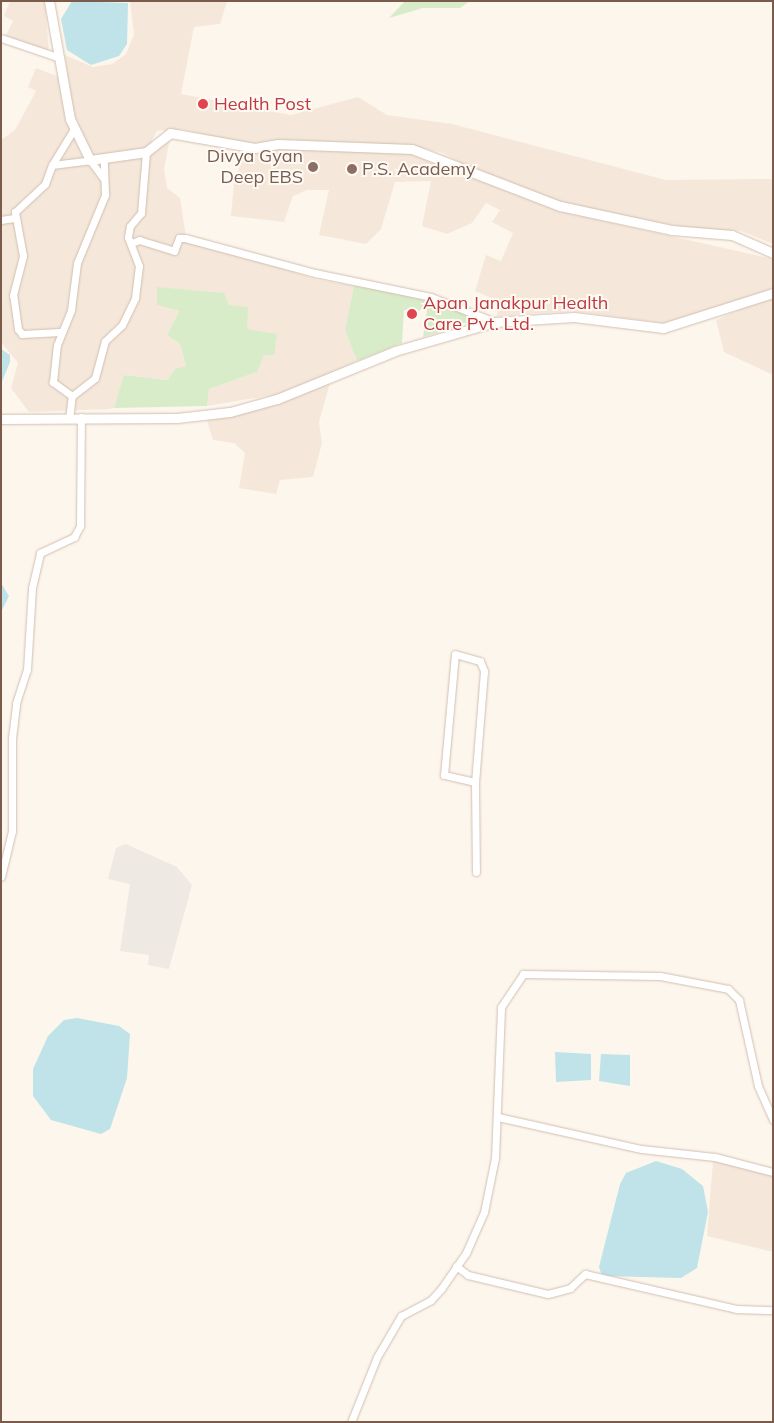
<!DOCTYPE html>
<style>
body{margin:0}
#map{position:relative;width:774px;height:1423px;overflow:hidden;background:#fdf6ec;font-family:Mulish,sans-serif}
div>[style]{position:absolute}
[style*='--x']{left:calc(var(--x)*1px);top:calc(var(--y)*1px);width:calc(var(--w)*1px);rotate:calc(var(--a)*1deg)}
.residential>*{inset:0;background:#f5e8da}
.industrial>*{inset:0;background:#efe9e4}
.green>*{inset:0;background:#d8ecc9}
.water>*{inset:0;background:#bfe3e8}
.roads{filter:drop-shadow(0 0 1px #d1beb0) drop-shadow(0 0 1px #d1beb0)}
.minor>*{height:7px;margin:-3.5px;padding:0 3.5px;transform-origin:3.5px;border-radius:3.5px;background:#fff}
.tertiary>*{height:9px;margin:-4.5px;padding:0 4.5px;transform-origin:4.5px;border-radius:4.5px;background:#fff}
.dots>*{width:14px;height:14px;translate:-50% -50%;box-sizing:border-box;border:2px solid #fffaf3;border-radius:50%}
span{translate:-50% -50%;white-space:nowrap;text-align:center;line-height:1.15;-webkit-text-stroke:4px #fffaf3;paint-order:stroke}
.health-label{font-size:18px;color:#be3a42}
.left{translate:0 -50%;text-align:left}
.education-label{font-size:18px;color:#785e54}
.right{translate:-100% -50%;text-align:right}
.frame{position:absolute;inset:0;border:2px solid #7a5c4d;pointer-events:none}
</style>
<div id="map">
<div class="residential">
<i style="clip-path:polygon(10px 1px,45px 1px,49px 52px,5px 37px,13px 21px,4px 16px)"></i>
<i style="clip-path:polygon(130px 1px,227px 1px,220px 24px,194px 27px,181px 94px,291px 115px,358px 97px,387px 115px,452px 124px,666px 180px,773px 179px,773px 244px,741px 231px,694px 229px,563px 205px,484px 176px,443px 153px,422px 148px,281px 141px,241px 144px,182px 129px,157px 131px,147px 150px,94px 157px,74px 122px,65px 55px,93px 67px,112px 64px,126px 54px,134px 35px)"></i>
<i style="clip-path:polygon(36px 68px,59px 77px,89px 164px,152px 154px,170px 138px,164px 169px,167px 188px,180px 198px,186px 237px,318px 280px,354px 286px,345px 330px,357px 361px,285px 393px,207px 406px,209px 389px,257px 372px,247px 329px,229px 305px,158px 288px,157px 305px,179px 311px,167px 335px,180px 344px,186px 366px,168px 380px,125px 375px,114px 408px,108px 409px,29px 412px,11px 388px,18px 363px,1px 342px,1px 140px,15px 130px,36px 91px,28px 87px)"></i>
<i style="clip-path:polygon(292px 148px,412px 152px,572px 214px,773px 259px,773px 288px,671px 324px,572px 311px,497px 316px,498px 301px,475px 291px,486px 255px,501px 261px,513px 233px,492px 222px,500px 210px,486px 203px,472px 223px,447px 234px,422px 226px,431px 181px,395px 182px,381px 229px,366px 244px,319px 235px,329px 190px,307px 190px,293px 196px,284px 222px,231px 216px,234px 183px,245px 151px)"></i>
<i style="clip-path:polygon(773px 295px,773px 375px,724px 352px,716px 320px)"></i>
<i style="clip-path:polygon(330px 383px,319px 422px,322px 443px,313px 477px,280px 480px,276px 494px,239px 488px,245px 453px,234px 443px,213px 440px,207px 421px)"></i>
<i style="clip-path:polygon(713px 1161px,773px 1174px,773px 1252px,707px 1236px)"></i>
</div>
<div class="industrial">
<i style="clip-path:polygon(126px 844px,177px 867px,192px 885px,169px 969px,148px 965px,149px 955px,120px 951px,130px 884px,108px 879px,116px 848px)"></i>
</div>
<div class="green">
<i style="clip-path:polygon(405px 1px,470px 1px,460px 8px,423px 8px,389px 18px)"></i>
<i style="clip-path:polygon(354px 286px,429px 299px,479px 320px,423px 337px,427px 311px,404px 310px,402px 343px,357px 361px,345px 330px)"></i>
<i style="clip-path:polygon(157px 287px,224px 293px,229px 305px,248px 307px,247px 329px,277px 334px,274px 355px,264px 355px,257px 372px,209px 389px,207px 406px,114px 408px,124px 375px,168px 380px,175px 369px,186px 366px,180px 344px,167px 335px,179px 311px,157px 305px)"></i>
</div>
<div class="water">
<i style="clip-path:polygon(72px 1px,128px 3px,127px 44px,119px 56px,91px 65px,67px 50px,61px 19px)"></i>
<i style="clip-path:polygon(1px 349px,10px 355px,10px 362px,1px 384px)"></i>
<i style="clip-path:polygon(1px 583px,9px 596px,1px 612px)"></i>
<i style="clip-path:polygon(77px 1018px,119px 1026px,130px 1034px,127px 1078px,110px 1129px,101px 1134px,51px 1120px,33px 1096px,33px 1069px,48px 1036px,64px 1020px)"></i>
<i style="clip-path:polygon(555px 1052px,591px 1054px,591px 1080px,556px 1082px)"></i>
<i style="clip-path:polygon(601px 1054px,630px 1055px,630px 1086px,599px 1081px)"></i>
<i style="clip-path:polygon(656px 1161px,682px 1169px,703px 1186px,708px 1212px,697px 1268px,681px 1278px,602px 1276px,599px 1267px,620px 1184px,626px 1173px)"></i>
</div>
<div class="roads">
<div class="minor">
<i style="--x:1;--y:38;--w:59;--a:18.7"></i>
<i style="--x:52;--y:165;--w:42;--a:-58.6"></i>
<i style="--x:1;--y:220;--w:13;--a:-9"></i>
<i style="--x:132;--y:243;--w:8;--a:-23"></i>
<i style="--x:139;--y:240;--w:37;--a:17"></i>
<i style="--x:174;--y:251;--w:14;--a:-69"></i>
<i style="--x:179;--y:238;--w:6;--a:0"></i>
<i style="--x:185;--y:238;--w:135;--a:15.1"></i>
<i style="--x:315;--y:273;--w:118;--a:11.7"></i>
<i style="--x:431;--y:297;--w:69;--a:21.3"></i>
<i style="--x:60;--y:332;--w:38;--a:177"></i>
<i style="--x:22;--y:334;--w:6;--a:-129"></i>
<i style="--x:18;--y:329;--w:34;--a:-98"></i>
<i style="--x:13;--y:295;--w:40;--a:-75.6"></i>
<i style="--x:23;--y:256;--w:45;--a:-100.3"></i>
<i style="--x:15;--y:212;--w:41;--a:-43"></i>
<i style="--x:45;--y:184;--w:20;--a:-70"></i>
<i style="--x:52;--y:165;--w:38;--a:-7"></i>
<i style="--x:90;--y:160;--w:22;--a:54"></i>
<i style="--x:72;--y:396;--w:29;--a:-38"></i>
<i style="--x:95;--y:378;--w:38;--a:-75"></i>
<i style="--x:105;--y:341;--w:23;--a:-43"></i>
<i style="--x:122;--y:325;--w:30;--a:-64"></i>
<i style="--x:135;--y:298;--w:32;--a:-83"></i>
<i style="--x:139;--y:266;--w:31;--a:-111"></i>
<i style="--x:128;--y:237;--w:11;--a:-80"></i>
<i style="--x:130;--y:226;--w:17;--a:-50"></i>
<i style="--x:141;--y:213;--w:61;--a:-85.3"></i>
<i style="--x:69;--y:419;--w:23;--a:-83"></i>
<i style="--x:72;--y:396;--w:24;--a:-144"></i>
<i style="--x:53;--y:382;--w:37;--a:-84"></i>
<i style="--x:57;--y:345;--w:38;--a:-68"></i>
<i style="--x:71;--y:310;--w:47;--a:-82.7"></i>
<i style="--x:77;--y:263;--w:74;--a:-67.6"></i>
<i style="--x:105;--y:195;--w:37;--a:-92"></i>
<i style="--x:475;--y:782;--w:32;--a:-167"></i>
<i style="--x:444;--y:775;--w:121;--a:-84.8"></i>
<i style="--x:455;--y:654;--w:26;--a:16"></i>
<i style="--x:480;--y:661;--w:11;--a:68"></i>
<i style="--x:484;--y:671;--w:111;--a:94.6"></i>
<i style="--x:475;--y:782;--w:90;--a:89.4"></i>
<i style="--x:1;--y:877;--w:47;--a:-76.6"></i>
<i style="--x:12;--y:831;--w:93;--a:-90"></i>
<i style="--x:12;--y:738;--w:35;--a:-83"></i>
<i style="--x:16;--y:703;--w:35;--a:-72"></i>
<i style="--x:27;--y:670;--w:82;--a:-86.5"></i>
<i style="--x:32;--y:588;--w:36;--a:-77"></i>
<i style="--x:40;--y:553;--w:38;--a:-25"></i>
<i style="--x:74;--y:537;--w:13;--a:-61"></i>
<i style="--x:80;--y:526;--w:109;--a:-89.5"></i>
<i style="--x:498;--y:1117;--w:147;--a:12.6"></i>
<i style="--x:641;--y:1149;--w:74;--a:6.2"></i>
<i style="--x:715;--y:1157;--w:60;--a:14.5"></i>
<i style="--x:456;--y:1266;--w:15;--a:37"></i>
<i style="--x:468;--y:1275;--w:82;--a:13.4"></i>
<i style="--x:548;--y:1294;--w:23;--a:-15"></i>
<i style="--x:570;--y:1288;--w:21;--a:-43"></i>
<i style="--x:585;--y:1274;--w:156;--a:13"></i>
<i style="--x:737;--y:1309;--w:36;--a:2"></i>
<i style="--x:351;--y:1422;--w:70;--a:-68.2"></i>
<i style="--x:377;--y:1357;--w:48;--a:-59.7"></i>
<i style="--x:401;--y:1316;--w:34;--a:-28"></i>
<i style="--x:431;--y:1300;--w:15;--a:-48"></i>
<i style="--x:441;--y:1289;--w:44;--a:-55.2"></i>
<i style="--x:466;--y:1253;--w:45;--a:-66.3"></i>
<i style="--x:484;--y:1212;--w:55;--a:-78.5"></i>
<i style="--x:495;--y:1158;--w:151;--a:-87.7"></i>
<i style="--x:501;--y:1007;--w:40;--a:-56"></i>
<i style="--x:523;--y:974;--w:137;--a:0.8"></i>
<i style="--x:660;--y:976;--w:69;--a:10.8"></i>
<i style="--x:728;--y:989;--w:16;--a:45"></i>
<i style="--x:739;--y:1000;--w:88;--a:77.5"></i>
<i style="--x:758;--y:1086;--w:37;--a:66"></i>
</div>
<div class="tertiary">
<i style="--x:49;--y:1;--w:120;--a:79.9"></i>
<i style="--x:70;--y:119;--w:46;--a:64"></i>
<i style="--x:90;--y:160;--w:57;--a:-8.1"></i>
<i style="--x:146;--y:152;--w:31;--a:-38"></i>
<i style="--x:170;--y:133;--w:86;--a:10"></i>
<i style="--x:255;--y:148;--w:23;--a:-10"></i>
<i style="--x:278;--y:144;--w:134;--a:2.1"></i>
<i style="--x:412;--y:149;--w:159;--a:21.1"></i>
<i style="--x:560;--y:206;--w:115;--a:12.1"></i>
<i style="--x:672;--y:230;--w:60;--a:4.8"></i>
<i style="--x:732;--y:235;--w:45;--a:23.7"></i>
<i style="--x:1;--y:419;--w:176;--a:-0.3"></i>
<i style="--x:177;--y:418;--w:53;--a:-6.5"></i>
<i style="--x:230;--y:412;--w:49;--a:-15.5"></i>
<i style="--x:277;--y:399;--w:127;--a:-22.1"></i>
<i style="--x:395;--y:351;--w:104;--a:-16.2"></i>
<i style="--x:495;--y:322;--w:79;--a:-3.6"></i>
<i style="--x:574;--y:317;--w:90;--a:7"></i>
<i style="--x:663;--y:328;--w:115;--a:-17.7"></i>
</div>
</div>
<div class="dots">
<i style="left:203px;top:104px;background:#e0444e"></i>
<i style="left:313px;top:167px;background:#8d6e63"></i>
<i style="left:352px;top:169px;background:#8d6e63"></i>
<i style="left:412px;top:314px;background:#e0444e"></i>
</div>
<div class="health-label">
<span class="left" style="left:214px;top:104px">Health Post</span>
<span class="left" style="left:423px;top:314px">Apan Janakpur Health<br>Care Pvt. Ltd.</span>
</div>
<div class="education-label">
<span class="right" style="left:303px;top:167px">Divya Gyan<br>Deep EBS</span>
<span class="left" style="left:362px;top:169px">P.S. Academy</span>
</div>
<div class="frame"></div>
</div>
